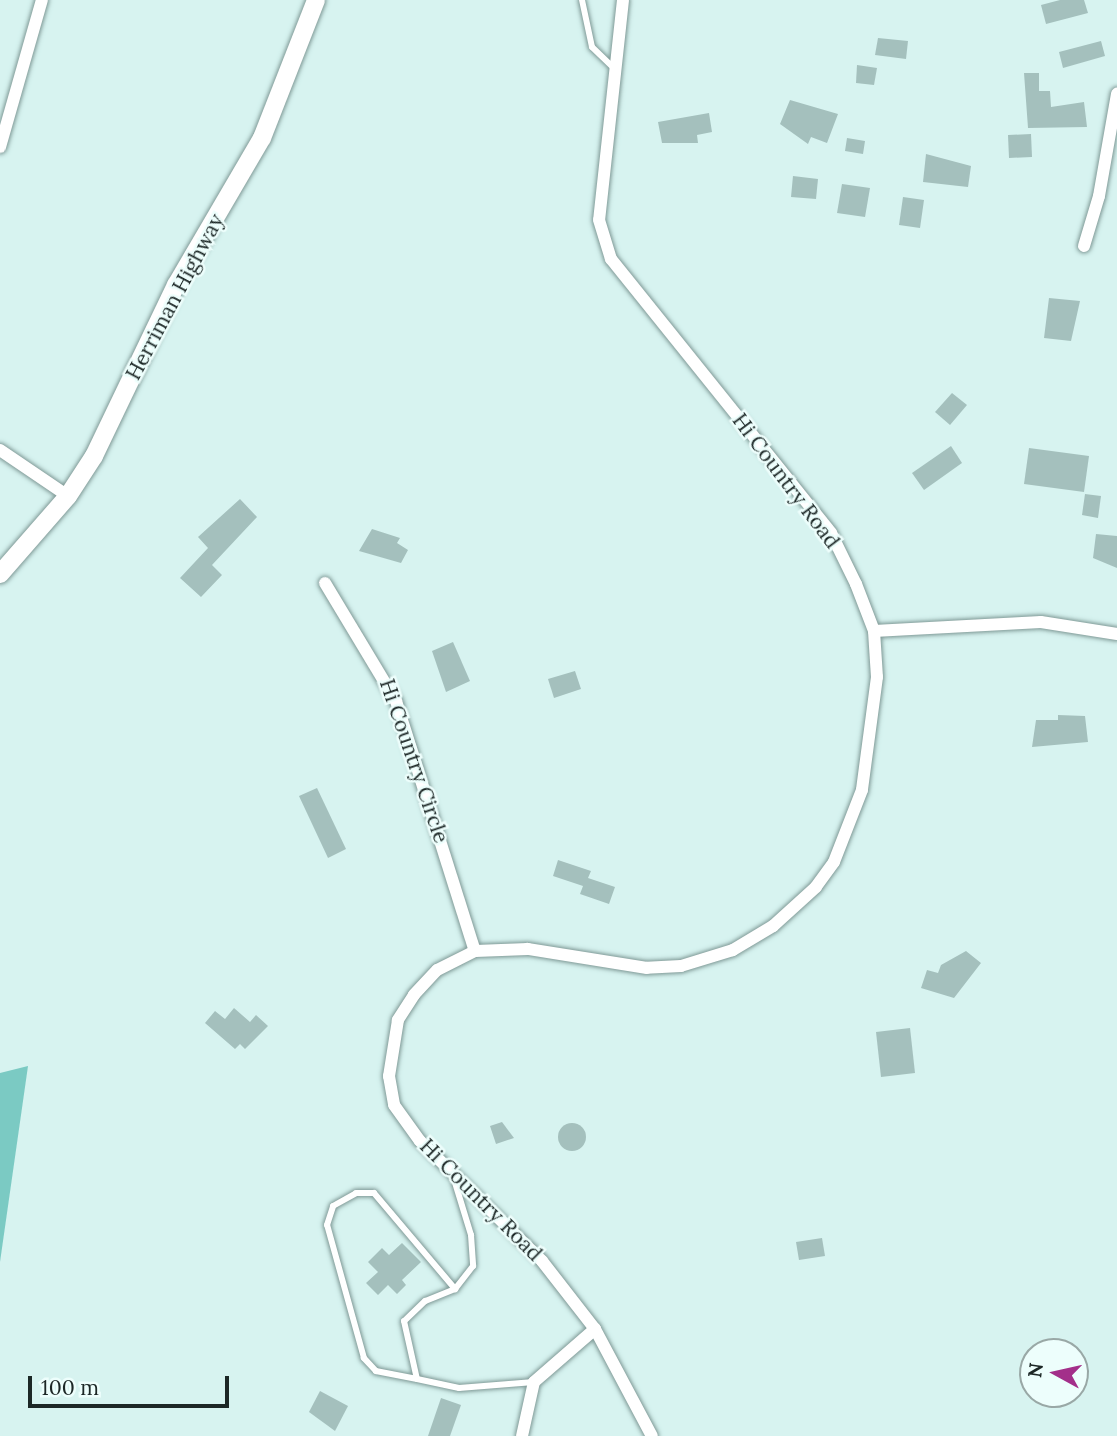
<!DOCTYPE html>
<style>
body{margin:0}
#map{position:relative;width:1117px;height:1436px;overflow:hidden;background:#d7f3f0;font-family:Lora,serif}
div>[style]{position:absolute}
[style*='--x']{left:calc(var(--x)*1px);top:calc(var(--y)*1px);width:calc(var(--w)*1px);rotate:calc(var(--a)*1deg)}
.green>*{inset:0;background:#7bcac3}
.building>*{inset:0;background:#a4c0bd}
.round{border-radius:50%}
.roads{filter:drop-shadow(0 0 2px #7f9996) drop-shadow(0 0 2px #7f9996)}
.service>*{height:6px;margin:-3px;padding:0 3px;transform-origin:3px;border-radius:3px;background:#fff}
.minor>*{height:12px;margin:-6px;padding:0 6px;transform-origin:6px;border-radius:6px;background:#fff}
.secondary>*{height:18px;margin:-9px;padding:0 9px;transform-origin:9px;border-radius:9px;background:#fff}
span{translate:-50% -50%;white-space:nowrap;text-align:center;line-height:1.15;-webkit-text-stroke:5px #edfefc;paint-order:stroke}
.street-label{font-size:21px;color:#1c2726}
.north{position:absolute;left:1019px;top:1338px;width:70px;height:70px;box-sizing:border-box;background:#edfefc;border:2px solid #99a8a6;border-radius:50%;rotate:278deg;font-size:19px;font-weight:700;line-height:28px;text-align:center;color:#1c2726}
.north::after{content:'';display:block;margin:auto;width:24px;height:32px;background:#a32f8a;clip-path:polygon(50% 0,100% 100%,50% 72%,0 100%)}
.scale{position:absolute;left:28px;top:1376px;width:201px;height:32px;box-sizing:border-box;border:4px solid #1c2726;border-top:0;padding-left:9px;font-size:21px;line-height:24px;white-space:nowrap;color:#1c2726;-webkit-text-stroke:5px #edfefc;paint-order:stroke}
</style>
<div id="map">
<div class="green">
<i style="clip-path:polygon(28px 1066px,0 1262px,0 1073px)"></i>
</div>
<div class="building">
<i style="clip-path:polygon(1060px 0,1084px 0,1088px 13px,1046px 24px,1041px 5px)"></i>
<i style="clip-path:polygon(878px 38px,908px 41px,906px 59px,875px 55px)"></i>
<i style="clip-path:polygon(1101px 41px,1105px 56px,1063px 68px,1059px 52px)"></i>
<i style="clip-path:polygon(857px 65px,877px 68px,874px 85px,856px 83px)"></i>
<i style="clip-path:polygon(1024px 73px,1039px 73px,1039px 91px,1050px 91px,1051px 107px,1084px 102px,1087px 127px,1028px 128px)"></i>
<i style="clip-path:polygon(790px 100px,838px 114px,827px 143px,811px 137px,808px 144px,780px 124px)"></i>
<i style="clip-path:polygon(709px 113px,712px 132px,697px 135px,698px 143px,662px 143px,658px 122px)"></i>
<i style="clip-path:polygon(1031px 134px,1032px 157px,1009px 158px,1008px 135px)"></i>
<i style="clip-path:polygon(847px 138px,865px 141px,863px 154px,845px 151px)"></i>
<i style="clip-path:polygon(926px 154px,971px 166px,968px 187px,923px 182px)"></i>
<i style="clip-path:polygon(793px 176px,818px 179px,816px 199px,791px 197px)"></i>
<i style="clip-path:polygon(842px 184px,870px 188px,865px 217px,837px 213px)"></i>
<i style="clip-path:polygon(903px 197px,924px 200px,920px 228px,899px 225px)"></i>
<i style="clip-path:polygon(1049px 298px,1080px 301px,1071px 341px,1044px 338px)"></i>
<i style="clip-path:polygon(952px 393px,967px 405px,950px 425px,935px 412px)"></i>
<i style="clip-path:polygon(951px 446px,962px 463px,924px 490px,912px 473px)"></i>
<i style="clip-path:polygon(1029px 448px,1089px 456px,1084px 492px,1024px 484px)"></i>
<i style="clip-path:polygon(1085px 494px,1101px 496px,1098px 518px,1082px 515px)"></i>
<i style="clip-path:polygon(240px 499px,257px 517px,212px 565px,222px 575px,201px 597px,180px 578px,208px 548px,198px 537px)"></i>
<i style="clip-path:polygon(372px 529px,400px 538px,397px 543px,408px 550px,401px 563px,359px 551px)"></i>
<i style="clip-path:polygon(1096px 534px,1117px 536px,1117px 568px,1093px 558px)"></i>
<i style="clip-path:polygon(453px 642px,470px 681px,446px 692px,432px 651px)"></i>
<i style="clip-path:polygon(575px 671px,581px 689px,554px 698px,548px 679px)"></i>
<i style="clip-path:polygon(1058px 715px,1085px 716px,1088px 742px,1032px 747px,1036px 720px,1058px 720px)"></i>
<i style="clip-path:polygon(317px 788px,346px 849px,328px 858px,299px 796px)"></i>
<i style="clip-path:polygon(558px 860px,591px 871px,588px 878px,615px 887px,609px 904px,580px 894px,583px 886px,553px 876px)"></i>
<i style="clip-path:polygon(966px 951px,981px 963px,954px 998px,921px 988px,927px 970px,938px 973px,941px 965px)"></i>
<i style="clip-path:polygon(234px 1008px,250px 1022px,256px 1015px,268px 1026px,245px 1049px,240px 1044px,235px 1049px,205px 1023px,215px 1011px,225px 1019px)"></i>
<i style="clip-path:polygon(910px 1028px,915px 1073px,881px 1077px,876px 1032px)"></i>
<i style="clip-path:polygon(502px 1122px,514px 1138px,496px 1144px,490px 1126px)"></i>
<i class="round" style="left:558px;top:1123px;width:28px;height:28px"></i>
<i style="clip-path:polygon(822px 1238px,825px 1256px,799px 1260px,796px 1242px)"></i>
<i style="clip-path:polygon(402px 1243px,421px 1262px,402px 1280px,406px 1285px,397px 1294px,388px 1285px,378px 1295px,366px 1283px,378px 1272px,368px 1262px,382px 1248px,389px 1255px)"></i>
<i style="clip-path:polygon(320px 1391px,348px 1406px,335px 1431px,309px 1412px)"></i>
<i style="clip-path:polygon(441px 1398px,461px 1405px,450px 1436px,428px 1436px)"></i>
</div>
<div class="roads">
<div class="service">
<i style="--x:582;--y:0;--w:48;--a:78"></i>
<i style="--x:592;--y:47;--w:29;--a:44"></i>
<i style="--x:453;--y:1176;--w:62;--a:73"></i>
<i style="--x:471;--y:1235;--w:31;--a:86"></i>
<i style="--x:473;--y:1266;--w:29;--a:128"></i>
<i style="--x:455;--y:1289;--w:32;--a:158"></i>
<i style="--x:425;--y:1301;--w:29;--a:136"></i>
<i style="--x:404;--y:1321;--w:59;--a:77.4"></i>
<i style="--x:417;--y:1379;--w:43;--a:12.1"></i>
<i style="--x:459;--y:1388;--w:75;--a:-4.6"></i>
<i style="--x:417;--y:1379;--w:42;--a:-169"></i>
<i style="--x:376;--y:1371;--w:18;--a:-133"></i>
<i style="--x:364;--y:1358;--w:138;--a:-105.5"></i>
<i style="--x:327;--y:1225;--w:20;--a:-72"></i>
<i style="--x:333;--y:1206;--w:26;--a:-29"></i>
<i style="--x:356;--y:1193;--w:18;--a:0"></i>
<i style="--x:374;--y:1193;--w:126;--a:49.8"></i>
</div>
<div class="minor">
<i style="--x:623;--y:0;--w:221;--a:96.2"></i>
<i style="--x:599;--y:220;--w:41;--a:72.9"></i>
<i style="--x:611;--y:259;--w:351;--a:51.2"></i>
<i style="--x:831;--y:533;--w:57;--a:63.9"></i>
<i style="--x:856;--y:584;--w:50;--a:69"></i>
<i style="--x:874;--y:631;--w:46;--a:86.3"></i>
<i style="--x:877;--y:677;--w:114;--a:97.6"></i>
<i style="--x:862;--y:790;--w:77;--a:111.3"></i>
<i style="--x:834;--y:862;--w:31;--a:126"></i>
<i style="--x:816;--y:887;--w:58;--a:137.8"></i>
<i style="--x:773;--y:926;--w:47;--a:149"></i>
<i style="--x:733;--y:950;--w:54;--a:162.9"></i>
<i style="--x:681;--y:966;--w:34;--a:177"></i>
<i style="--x:647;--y:968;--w:121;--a:-170.9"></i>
<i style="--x:528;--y:949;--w:53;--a:177.8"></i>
<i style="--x:475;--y:951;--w:42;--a:153.4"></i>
<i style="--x:437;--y:970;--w:34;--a:133"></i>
<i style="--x:414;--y:995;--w:30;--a:123"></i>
<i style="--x:398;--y:1020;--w:57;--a:99.1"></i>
<i style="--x:389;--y:1076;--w:29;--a:80"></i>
<i style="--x:394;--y:1105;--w:44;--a:54.2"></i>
<i style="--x:420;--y:1141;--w:171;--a:44.5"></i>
<i style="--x:542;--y:1261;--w:86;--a:52.1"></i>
<i style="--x:595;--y:1329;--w:121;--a:62"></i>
<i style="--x:0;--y:147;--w:153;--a:-74.1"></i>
<i style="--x:1084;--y:246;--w:52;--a:-73.3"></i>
<i style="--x:1099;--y:196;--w:104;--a:-80"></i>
<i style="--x:0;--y:450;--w:82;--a:34.1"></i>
<i style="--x:325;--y:583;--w:138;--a:59"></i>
<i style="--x:396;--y:701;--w:262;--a:72.5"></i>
<i style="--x:874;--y:631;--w:167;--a:-3.1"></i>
<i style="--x:1041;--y:622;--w:77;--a:9"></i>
<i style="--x:522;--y:1436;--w:55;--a:-77.5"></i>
<i style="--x:534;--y:1382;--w:81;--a:-41"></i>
</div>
<div class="secondary">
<i style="--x:0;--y:574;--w:103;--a:-48.9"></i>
<i style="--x:68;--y:496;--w:48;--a:-57"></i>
<i style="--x:94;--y:456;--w:190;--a:-64.4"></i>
<i style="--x:176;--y:285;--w:170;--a:-59.7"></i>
<i style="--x:262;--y:138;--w:148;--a:-68.6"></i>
</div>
</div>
<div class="street-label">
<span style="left:175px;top:297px;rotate:-62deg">Herriman Highway</span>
<span style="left:786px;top:481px;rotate:53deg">Hi Country Road</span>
<span style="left:414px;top:761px;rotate:71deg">Hi Country Circle</span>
<span style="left:481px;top:1200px;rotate:45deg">Hi Country Road</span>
</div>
<div class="north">N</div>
<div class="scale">100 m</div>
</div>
